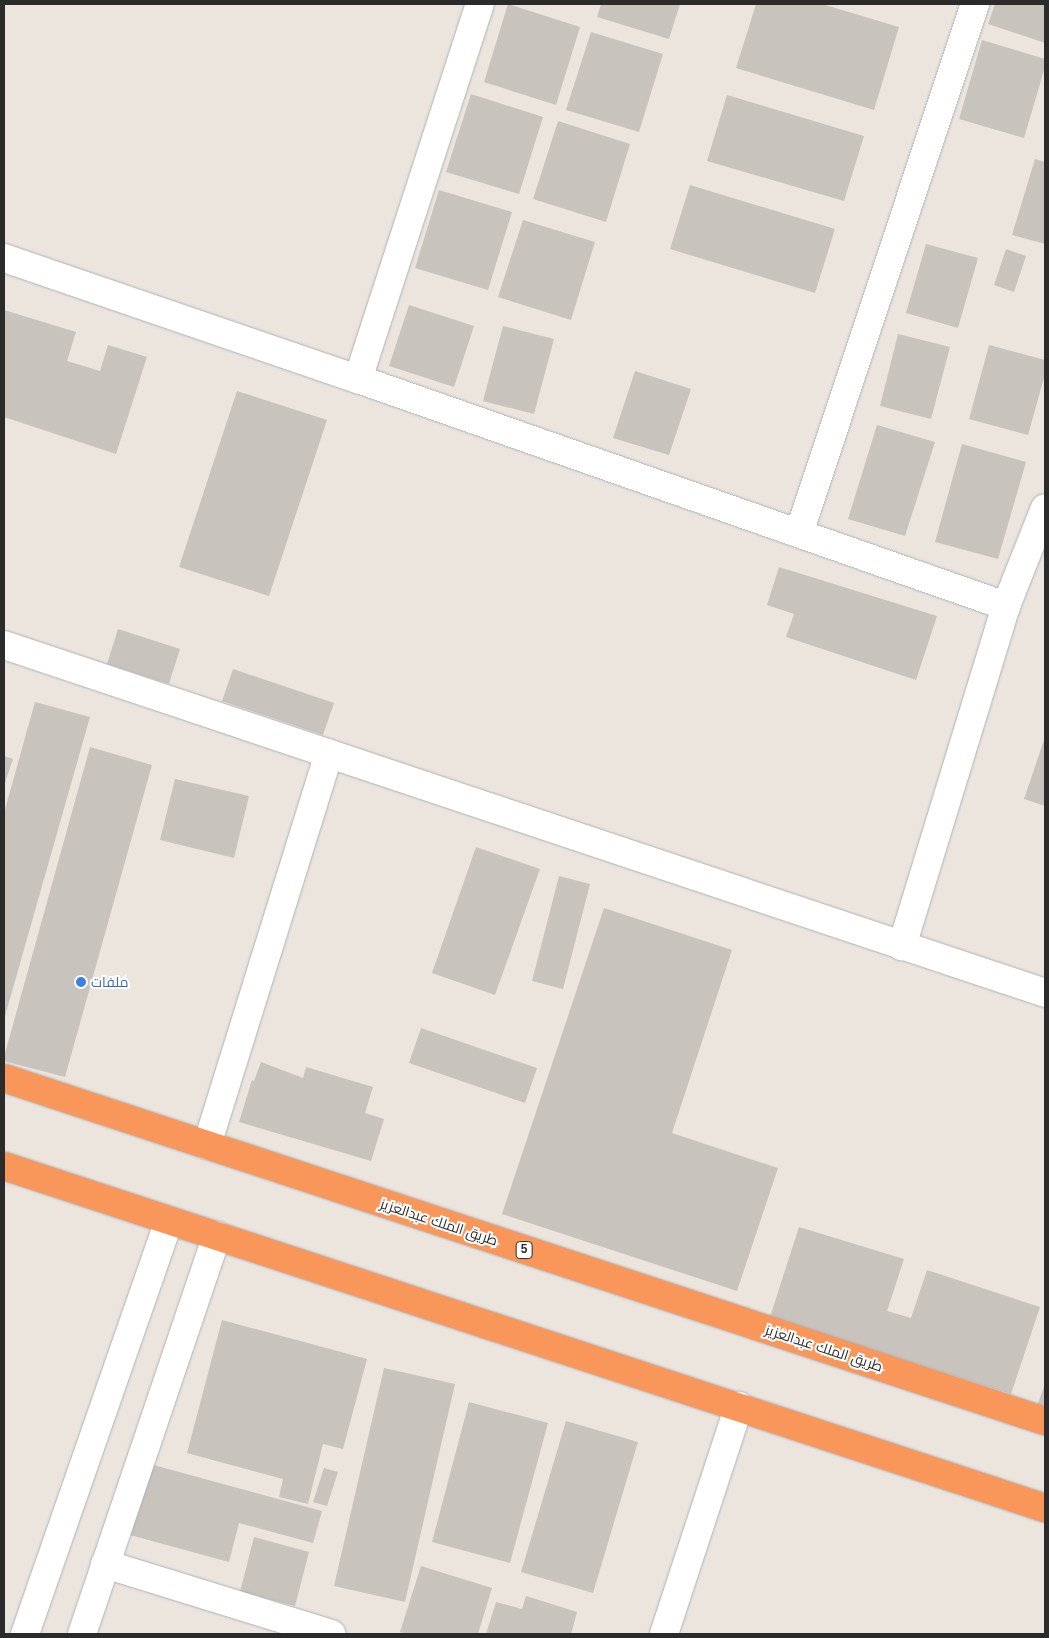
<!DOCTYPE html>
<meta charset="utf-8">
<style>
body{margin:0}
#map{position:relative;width:1049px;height:1638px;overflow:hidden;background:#ece5dd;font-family:Arial,Cairo,sans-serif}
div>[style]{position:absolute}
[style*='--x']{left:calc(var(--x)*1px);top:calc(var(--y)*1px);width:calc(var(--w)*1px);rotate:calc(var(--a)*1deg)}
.building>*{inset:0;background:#c8c3bc}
.roads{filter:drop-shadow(0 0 1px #aeb1bb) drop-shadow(0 0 1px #aeb1bb)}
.street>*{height:28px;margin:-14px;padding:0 14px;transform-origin:14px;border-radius:14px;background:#fff}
.highway>*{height:28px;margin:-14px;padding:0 14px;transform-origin:14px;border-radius:14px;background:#f9975b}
.dots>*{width:14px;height:14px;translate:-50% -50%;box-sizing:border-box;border:2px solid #fff;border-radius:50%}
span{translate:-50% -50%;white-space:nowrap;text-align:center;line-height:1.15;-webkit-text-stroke:4px #fff;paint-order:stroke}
.shield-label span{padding:1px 4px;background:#fff;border:1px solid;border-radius:4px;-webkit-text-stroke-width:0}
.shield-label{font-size:12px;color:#2b2b2b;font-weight:700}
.shop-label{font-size:14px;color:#366cbe}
.left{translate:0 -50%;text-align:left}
.street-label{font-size:14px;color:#2b2b2b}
.frame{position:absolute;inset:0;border:5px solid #2b2b2b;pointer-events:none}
</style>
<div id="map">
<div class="building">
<i style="clip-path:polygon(508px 4px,580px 27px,556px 105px,484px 82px)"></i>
<i style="clip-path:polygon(601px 4px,680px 4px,669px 39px,597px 17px)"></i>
<i style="clip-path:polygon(756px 4px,822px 4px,899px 27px,874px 110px,736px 68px)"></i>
<i style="clip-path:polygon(995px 4px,1045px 4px,1045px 43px,988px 24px)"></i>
<i style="clip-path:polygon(591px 32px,663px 54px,639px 132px,566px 110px)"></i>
<i style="clip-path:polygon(982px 40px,1045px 59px,1045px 67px,1024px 138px,959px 119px)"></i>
<i style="clip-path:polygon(471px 94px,543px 117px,519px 194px,446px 172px)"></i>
<i style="clip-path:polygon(727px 95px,864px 136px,844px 201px,707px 161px)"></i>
<i style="clip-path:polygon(558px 121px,630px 144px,606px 222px,533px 199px)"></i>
<i style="clip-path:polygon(1035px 159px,1045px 162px,1045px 244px,1012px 235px)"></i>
<i style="clip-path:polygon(690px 185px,835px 229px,815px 293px,670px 249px)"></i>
<i style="clip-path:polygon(439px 190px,512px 212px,488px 290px,415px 268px)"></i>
<i style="clip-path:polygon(523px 220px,595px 242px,571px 320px,498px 297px)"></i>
<i style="clip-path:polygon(926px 244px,978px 258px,958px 328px,906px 313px)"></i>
<i style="clip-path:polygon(1006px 249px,1026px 256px,1014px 292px,994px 285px)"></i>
<i style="clip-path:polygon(409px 305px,474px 326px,454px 387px,389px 366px)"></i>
<i style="clip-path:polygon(4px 310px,76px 332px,67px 361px,100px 371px,108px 345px,147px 357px,116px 454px,4px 417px)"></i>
<i style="clip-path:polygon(503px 326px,554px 339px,534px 414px,483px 401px)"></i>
<i style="clip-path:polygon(898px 334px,950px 347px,931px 419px,880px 406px)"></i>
<i style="clip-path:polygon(989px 345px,1045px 360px,1045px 374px,1028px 435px,969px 419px)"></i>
<i style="clip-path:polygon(635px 371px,691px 389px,669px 455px,613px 438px)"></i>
<i style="clip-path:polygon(237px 391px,327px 420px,269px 596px,179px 567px)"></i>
<i style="clip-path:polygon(877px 425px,935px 442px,905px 536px,848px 519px)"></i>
<i style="clip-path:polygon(962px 444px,1026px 462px,998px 559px,935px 542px)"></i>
<i style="clip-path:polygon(779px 567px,937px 616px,916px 680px,786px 637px,794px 614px,767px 605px)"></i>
<i style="clip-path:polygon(118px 629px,180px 649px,169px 684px,107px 664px)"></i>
<i style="clip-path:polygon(233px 669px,334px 703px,323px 735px,222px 701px)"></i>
<i style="clip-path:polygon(35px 702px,90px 717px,4px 1020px,4px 813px)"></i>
<i style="clip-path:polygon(1045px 737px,1045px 806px,1024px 799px)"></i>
<i style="clip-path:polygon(90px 747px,152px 765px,65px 1077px,4px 1061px,4px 1057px)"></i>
<i style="clip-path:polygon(4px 756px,13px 759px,4px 786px)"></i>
<i style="clip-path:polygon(175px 779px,249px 796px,234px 858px,160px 840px)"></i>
<i style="clip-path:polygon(476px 847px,540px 869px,495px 995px,432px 973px)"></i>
<i style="clip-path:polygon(559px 876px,590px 884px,563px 989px,532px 981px)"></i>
<i style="clip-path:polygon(604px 908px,732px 950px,672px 1133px,778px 1168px,737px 1291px,502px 1214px)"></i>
<i style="clip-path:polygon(421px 1028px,537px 1068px,525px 1103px,409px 1063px)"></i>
<i style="clip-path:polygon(261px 1062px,303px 1078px,306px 1067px,373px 1087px,365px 1113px,384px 1119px,371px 1161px,239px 1122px,252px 1080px,254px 1081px)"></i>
<i style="clip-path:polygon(799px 1227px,904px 1259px,887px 1311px,911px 1318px,927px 1270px,1040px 1307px,1011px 1394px,770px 1317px)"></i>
<i style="clip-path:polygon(222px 1320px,367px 1359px,343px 1449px,323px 1444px,308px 1504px,279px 1497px,283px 1479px,187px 1453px)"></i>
<i style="clip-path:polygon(384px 1368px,455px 1384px,405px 1602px,334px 1586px)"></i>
<i style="clip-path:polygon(1045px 1383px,1045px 1406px,1038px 1404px)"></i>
<i style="clip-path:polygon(469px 1402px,548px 1423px,510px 1563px,432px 1542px)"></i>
<i style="clip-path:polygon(566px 1421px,638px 1442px,593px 1593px,521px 1572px)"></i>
<i style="clip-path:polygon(150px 1464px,322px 1511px,313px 1543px,239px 1523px,229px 1562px,130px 1535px)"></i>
<i style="clip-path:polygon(324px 1468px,338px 1472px,327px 1506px,313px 1502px)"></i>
<i style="clip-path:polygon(254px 1537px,309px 1552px,295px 1606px,240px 1592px)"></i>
<i style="clip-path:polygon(421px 1566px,492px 1588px,478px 1634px,407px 1634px,400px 1632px)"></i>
<i style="clip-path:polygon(526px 1596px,577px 1612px,571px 1634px,486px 1634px,496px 1602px,522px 1609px)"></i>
</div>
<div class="roads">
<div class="street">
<i style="--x:4;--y:258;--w:374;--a:18.9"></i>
<i style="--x:358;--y:379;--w:687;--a:19.31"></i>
<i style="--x:1006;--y:606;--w:356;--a:107"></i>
<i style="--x:358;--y:379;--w:394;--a:-72"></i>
<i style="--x:799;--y:533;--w:558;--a:-71.6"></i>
<i style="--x:1006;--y:606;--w:105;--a:-68.3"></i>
<i style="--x:4;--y:645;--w:1098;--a:18.48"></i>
<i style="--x:207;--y:1145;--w:410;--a:-72.7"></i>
<i style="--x:105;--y:1564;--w:237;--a:17.2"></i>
<i style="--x:25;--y:1634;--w:438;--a:-70.8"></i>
<i style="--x:82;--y:1634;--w:421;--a:-71.3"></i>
<i style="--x:664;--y:1634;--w:240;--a:-71.8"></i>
</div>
<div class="highway">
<i style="--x:4;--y:1078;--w:1096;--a:18.24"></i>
<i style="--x:4;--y:1166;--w:1096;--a:18.19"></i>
</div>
</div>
<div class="dots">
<i style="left:81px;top:982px;background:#3f7fe0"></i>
</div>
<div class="shield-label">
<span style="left:524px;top:1250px">5</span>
</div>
<div class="shop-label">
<span class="left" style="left:91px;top:982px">ملفات</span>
</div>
<div class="street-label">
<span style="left:439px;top:1222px;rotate:18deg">طريق الملك عبدالعزيز</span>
<span style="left:824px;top:1348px;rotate:18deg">طريق الملك عبدالعزيز</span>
</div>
<div class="frame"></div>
</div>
